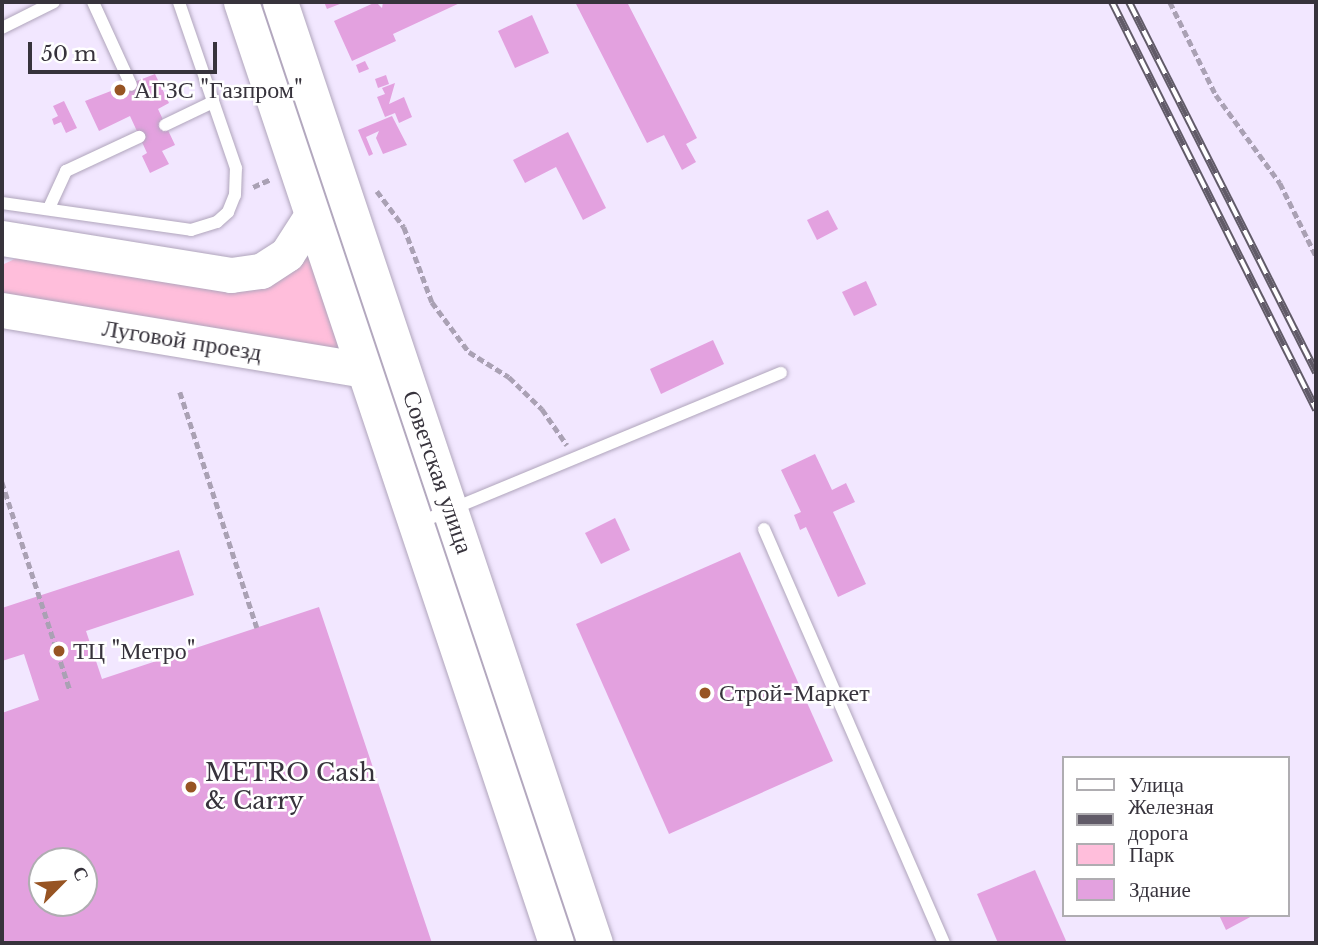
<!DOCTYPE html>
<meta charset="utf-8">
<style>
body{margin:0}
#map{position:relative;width:1318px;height:945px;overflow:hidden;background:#f2e7ff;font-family:"Libre Baskerville",serif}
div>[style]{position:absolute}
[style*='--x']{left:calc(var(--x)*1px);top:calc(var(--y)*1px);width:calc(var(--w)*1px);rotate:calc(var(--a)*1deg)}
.green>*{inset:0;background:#ffbedb}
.building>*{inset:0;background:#e3a1df}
.path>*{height:4.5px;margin-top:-2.25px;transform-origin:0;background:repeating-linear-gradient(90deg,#aaa1b4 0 7px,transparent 0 10.5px)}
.roads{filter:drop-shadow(0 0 2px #b0a5bc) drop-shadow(0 0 2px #b0a5bc)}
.lane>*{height:12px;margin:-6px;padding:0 6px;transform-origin:6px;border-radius:6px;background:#fff}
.secondary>*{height:35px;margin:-17.5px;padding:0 17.5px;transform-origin:17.5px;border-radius:17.5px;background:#fff}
.rail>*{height:8px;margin-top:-4px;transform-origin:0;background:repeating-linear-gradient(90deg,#fff 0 16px,#615b68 0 32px);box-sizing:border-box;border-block:2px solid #615b68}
.dots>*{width:19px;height:19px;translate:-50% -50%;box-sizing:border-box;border:4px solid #fff;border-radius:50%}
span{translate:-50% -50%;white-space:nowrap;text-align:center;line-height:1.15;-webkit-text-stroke:5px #fff;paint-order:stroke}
.poi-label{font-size:24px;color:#37333c}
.left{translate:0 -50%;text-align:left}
.street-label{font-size:24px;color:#37333c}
.frame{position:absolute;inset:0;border:4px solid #37333c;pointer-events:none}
.legend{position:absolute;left:1062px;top:756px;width:228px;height:161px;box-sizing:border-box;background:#fff;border:2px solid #afadb1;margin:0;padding:9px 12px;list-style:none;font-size:21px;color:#37333c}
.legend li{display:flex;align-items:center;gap:14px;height:35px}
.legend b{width:35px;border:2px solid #afadb1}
.north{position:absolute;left:28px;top:847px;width:70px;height:70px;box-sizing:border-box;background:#fff;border:2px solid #afadb1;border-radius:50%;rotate:65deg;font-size:19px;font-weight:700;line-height:28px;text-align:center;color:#37333c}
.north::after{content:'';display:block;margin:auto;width:24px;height:32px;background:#975423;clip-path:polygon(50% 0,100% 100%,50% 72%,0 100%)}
.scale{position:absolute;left:28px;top:42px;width:189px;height:32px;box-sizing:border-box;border:4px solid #37333c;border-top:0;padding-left:9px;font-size:21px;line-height:24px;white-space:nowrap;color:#37333c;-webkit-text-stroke:5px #fff;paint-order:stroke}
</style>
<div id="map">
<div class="green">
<i style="clip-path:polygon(308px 254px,343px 351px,11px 300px,2px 292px,2px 265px,23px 255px,253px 288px)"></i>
</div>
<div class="building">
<i style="clip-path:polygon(324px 2px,345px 2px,327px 9px)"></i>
<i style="clip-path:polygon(376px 2px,382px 8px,383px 2px,462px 2px,393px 34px,396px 41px,352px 61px,334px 21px)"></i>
<i style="clip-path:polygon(575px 2px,627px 2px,697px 138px,686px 144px,696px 162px,682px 170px,664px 135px,647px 143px)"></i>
<i style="clip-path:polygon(532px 15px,549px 53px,515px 68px,498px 31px)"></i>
<i style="clip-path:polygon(365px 61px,369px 69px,359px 73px,356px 65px)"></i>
<i style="clip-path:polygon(155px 74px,169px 103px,158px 109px,175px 145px,162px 151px,169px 164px,150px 173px,142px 156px,147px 153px,130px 116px,99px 131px,85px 101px)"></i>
<i style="clip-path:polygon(386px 75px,389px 84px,378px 88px,375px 79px)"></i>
<i style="clip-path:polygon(395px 83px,389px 104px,404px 97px,412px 117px,399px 123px,395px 113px,385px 117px,377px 97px,385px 94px,382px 88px)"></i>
<i style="clip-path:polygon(64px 101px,77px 128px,66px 133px,61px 122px,54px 125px,52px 119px,58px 116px,53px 106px)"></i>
<i style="clip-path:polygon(392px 116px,407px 145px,383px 154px,376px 138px,379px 131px,366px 137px,373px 154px,369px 156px,358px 130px)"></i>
<i style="clip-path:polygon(568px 132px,606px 208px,583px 220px,556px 167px,525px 183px,513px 160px)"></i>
<i style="clip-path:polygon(828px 210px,838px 229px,817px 240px,807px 220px)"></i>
<i style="clip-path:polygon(866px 281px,877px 305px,854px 316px,842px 292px)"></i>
<i style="clip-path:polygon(713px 340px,724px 364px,661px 394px,650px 369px)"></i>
<i style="clip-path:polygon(815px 454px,832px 490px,846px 483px,855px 502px,833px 512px,866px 584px,838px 597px,806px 527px,800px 530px,794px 515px,801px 512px,781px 470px)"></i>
<i style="clip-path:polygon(615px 518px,630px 550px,601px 564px,585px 533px)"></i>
<i style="clip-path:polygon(evenodd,179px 550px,194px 595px,86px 631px,102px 679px,319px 607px,432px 943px,2px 943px,2px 713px,39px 700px,24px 654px,2px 661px,2px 608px,179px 550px,42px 861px,84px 861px,84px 903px,42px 903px,42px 861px)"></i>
<i style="clip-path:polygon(740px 552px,833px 761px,669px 834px,576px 624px)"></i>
<i style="clip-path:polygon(1035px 870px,1067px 943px,998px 943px,977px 894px)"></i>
<i style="clip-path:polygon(1219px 915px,1254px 915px,1226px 930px)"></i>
</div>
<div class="path">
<i style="--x:1170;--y:2;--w:104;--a:63.7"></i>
<i style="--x:1216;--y:95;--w:109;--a:54"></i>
<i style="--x:1280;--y:183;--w:81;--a:63.7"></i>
<i style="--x:253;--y:187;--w:20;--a:-24"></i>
<i style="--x:377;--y:191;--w:45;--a:53.1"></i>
<i style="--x:404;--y:227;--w:80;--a:69.5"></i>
<i style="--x:432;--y:302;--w:62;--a:53.5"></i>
<i style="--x:469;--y:352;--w:47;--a:32"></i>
<i style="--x:509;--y:377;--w:46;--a:44.1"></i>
<i style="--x:542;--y:409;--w:44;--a:55.2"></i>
<i style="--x:180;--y:392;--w:248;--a:71.9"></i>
<i style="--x:2;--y:482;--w:219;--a:71.9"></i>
</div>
<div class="roads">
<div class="lane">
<i style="--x:93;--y:2;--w:91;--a:65.4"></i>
<i style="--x:2;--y:28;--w:58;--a:-26.6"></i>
<i style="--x:165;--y:125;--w:53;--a:-25.6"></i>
<i style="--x:2;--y:203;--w:191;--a:8.1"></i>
<i style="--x:191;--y:230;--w:27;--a:-17"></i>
<i style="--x:217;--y:222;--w:15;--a:-42"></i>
<i style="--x:228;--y:212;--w:18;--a:-68"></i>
<i style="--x:235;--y:195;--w:27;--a:-88"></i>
<i style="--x:236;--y:168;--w:176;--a:-109"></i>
<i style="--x:49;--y:208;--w:41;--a:-65.3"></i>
<i style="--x:66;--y:171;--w:81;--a:-25"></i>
<i style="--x:416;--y:524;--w:395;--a:-22.5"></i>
<i style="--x:764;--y:529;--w:451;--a:66.5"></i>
</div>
<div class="secondary">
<i style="--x:241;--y:2;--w:992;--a:71.49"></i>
<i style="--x:280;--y:2;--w:992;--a:71.49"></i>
<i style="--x:2;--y:238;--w:232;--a:9.2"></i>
<i style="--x:231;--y:275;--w:30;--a:-8"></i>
<i style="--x:261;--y:271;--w:31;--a:-33"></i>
<i style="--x:287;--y:254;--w:46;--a:-57.3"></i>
<i style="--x:2;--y:310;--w:366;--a:9.4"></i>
</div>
</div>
<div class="rail">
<i style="--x:1112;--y:2;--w:456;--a:63.4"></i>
<i style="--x:1129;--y:2;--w:415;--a:63.2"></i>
</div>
<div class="dots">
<i style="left:120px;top:90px;background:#975423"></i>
<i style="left:59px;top:651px;background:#975423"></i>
<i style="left:705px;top:693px;background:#975423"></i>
<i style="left:191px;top:787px;background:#975423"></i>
</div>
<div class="poi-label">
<span class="left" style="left:134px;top:90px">АГЗС "Газпром"</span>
<span class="left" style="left:73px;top:651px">ТЦ "Метро"</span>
<span class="left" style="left:719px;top:693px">Строй-Маркет</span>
<span class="left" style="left:205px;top:787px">METRO Cash<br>&amp; Carry</span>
</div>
<div class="street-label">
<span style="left:182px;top:340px;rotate:9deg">Луговой проезд</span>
<span style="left:438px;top:472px;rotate:71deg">Советская улица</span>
</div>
<div class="frame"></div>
<ul class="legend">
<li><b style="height:9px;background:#fff"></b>Улица</li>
<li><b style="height:9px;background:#615b68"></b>Железная дорога</li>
<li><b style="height:19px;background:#ffbedb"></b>Парк</li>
<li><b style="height:19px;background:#e3a1df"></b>Здание</li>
</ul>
<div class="north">С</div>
<div class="scale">50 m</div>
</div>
